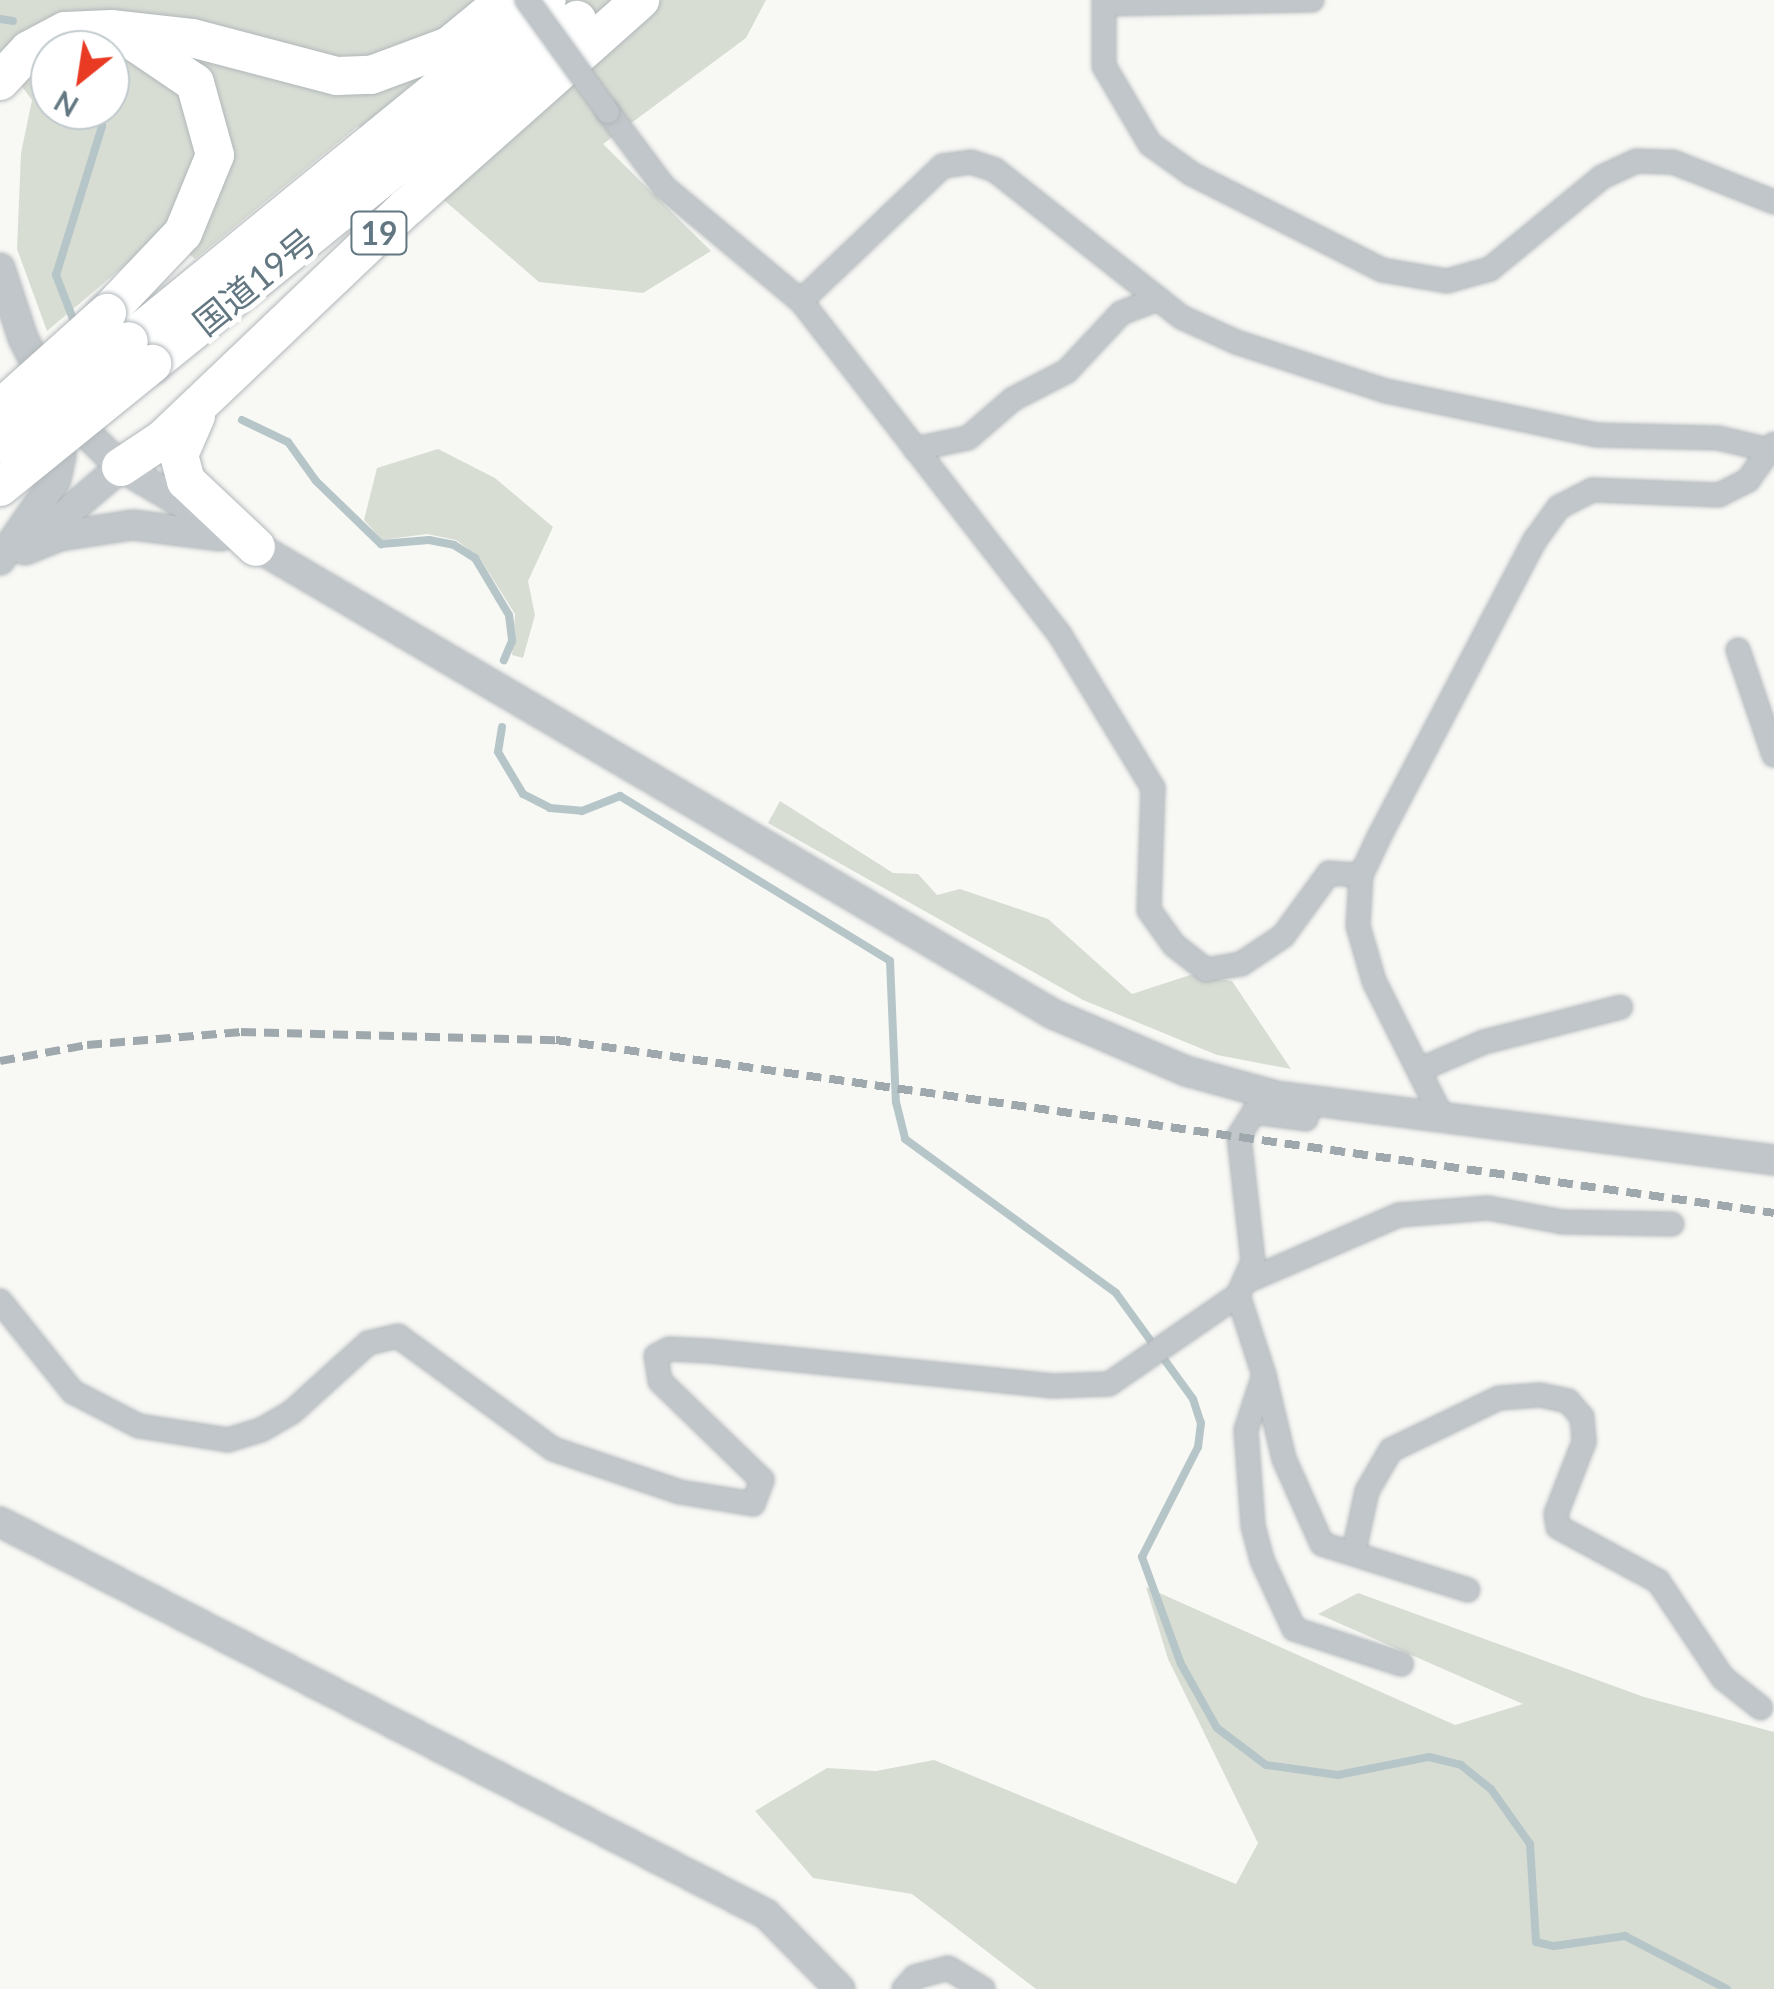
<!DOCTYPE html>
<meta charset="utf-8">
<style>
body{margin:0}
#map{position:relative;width:1774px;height:1989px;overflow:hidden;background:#f8f8f5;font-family:Lato,"Noto Sans JP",sans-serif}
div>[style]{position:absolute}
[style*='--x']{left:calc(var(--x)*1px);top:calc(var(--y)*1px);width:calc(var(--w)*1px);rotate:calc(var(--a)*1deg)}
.green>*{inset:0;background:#d8ddd4}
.stream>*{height:8px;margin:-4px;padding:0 4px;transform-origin:4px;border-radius:4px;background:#b6c6c8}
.roads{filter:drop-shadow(0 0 2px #b1b7ba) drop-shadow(0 0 2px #b1b7ba)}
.minor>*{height:22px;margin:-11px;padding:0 11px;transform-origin:11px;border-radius:11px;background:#c0c6c9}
.tertiary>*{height:28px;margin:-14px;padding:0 14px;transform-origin:14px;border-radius:14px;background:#c0c6c9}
.trunk>*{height:38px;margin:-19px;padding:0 19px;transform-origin:19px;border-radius:19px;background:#fff}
.rail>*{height:8px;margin-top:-4px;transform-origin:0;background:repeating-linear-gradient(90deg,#9fa9ad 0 15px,transparent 0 23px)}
.bridges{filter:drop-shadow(0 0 2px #b1b7ba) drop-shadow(0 0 2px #b1b7ba)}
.minor-bridge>*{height:22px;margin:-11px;padding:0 11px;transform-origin:11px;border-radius:11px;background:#c0c6c9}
.trunk-bridge>*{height:38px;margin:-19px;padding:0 19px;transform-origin:19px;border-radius:19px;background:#fff}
span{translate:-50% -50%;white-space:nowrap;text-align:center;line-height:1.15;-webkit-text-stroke:10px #fff;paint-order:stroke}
.shield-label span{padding:2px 8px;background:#fff;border:2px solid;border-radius:8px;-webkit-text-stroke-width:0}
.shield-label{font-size:32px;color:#627781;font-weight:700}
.street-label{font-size:35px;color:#627781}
.north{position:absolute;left:30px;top:30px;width:100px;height:100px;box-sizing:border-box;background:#fff;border:2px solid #c0c9cd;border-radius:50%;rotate:210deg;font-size:28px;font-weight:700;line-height:40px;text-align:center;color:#627781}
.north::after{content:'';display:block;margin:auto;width:35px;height:45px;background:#e93a23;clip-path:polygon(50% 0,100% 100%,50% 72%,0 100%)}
</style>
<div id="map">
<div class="green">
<i style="clip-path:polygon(evenodd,0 0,766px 0,746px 38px,603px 144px,711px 251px,643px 293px,539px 282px,358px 126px,195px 259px,163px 233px,47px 331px,17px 249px,21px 153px,32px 100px,0 57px,0 0,50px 50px,110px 50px,110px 110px,50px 110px,50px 50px)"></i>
<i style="clip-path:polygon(438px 449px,495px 478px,553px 527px,528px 581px,535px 615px,523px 658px,512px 655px,515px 614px,479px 557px,456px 540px,427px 534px,382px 540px,364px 520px,377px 468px)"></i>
<i style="clip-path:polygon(780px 801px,893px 873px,918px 874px,937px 895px,960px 889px,1048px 919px,1132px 994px,1190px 975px,1232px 981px,1291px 1069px,1217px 1055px,1083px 1000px,768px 823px)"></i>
<i style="clip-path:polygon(1146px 1587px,1455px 1725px,1523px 1704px,1318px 1614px,1358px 1593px,1644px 1697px,1774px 1732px,1774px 1989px,1036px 1989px,912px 1894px,813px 1878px,755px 1811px,827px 1768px,876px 1771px,934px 1760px,1236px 1884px,1258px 1843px,1168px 1659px)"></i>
</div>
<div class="stream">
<i style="--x:0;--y:19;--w:13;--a:9"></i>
<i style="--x:75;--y:324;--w:53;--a:-111.2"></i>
<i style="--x:56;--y:275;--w:156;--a:-72.8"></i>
<i style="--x:102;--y:126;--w:16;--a:-101"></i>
<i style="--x:242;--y:420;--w:51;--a:25.6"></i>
<i style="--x:288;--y:442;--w:48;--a:54.3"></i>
<i style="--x:316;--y:481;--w:91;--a:44.1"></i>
<i style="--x:381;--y:544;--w:48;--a:-4.8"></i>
<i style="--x:429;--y:540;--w:25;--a:11"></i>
<i style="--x:454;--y:545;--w:25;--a:32"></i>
<i style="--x:475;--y:558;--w:66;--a:59.2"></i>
<i style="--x:509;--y:615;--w:26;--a:83"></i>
<i style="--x:512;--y:641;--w:21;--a:113"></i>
<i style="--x:502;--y:727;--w:25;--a:99"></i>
<i style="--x:498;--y:752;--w:49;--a:59.2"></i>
<i style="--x:523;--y:794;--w:30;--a:27"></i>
<i style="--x:550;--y:808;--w:32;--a:5"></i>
<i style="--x:582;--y:811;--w:41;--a:-21.5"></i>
<i style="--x:620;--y:796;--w:316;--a:31.4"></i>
<i style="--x:890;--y:961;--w:141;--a:87.6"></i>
<i style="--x:896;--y:1102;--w:38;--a:76"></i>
<i style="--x:905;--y:1139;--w:261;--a:36.1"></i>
<i style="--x:1116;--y:1293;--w:131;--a:54"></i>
<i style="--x:1193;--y:1399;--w:25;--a:72"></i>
<i style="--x:1201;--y:1423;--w:24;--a:97"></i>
<i style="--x:1198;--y:1447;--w:123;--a:117"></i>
<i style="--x:1142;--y:1557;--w:114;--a:70"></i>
<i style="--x:1181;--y:1664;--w:73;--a:60.6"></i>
<i style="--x:1217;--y:1728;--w:61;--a:37.1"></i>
<i style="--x:1266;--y:1765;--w:73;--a:7.9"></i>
<i style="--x:1338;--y:1775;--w:93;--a:-11.2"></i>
<i style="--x:1429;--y:1757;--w:33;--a:14"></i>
<i style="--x:1461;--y:1765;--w:38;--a:39"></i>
<i style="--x:1491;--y:1789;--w:67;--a:54.7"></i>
<i style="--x:1530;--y:1844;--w:98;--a:86.5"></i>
<i style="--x:1536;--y:1942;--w:18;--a:13"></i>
<i style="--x:1554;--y:1946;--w:72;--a:-8"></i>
<i style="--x:1625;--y:1936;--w:115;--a:27.5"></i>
</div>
<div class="roads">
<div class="minor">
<i style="--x:1104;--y:0;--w:66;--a:90"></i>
<i style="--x:1104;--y:66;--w:91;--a:59.5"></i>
<i style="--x:1150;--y:144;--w:52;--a:35.5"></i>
<i style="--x:1192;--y:174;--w:213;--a:26.8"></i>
<i style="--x:1382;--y:270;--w:66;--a:9.6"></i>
<i style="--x:1447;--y:281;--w:45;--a:-15.6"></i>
<i style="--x:1490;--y:269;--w:145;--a:-39.4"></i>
<i style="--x:1602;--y:177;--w:38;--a:-25"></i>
<i style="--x:1636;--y:161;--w:37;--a:2"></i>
<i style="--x:1673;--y:162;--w:109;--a:21.6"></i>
<i style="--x:1104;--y:4;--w:208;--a:-1.1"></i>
<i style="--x:608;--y:112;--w:94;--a:53.3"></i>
<i style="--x:664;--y:187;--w:178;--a:39.8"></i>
<i style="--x:801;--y:301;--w:423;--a:52.2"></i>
<i style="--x:1060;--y:635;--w:179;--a:58.7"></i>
<i style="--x:1153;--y:788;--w:122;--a:91.9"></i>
<i style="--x:1149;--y:910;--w:43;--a:54.5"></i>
<i style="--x:1174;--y:945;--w:41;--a:38"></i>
<i style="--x:1206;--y:970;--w:36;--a:-10"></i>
<i style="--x:1241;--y:964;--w:50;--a:-33.7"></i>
<i style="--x:1283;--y:936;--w:78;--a:-53.9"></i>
<i style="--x:1329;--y:873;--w:32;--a:4"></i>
<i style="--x:801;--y:301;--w:196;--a:-43.6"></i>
<i style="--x:943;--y:166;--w:28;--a:-8"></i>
<i style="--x:971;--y:162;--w:25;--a:18"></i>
<i style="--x:995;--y:170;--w:237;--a:38.3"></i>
<i style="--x:1181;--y:317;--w:60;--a:24.4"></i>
<i style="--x:1236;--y:342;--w:158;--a:18.1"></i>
<i style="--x:1386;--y:391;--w:215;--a:11.8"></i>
<i style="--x:1596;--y:435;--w:122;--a:1.4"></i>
<i style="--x:1718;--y:438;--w:57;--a:13.1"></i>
<i style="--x:915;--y:449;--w:54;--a:-11.7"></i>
<i style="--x:968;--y:438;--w:60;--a:-40.9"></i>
<i style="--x:1013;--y:399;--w:61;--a:-27.4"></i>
<i style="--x:1067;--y:371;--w:79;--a:-47"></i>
<i style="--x:1121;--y:313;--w:40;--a:-21"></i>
<i style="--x:1738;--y:650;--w:111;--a:71.1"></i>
<i style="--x:1419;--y:1070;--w:71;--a:-23.3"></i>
<i style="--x:1484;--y:1042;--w:141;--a:-14.3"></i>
<i style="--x:1443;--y:1119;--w:154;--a:-116.6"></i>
<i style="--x:1374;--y:981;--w:57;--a:-106.2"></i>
<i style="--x:1358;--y:926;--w:51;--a:-86.6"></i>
<i style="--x:1361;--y:875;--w:44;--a:-64.6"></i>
<i style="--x:1380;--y:835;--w:333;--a:-62.3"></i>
<i style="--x:1535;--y:540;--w:41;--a:-54"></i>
<i style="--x:1559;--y:507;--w:38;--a:-27"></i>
<i style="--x:1593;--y:490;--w:126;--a:2.3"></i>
<i style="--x:1719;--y:495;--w:33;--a:-27"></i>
<i style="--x:1748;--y:480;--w:44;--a:-54.2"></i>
<i style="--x:1247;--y:1281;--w:166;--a:-23.5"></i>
<i style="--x:1399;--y:1215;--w:89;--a:-4.5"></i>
<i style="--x:1488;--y:1208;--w:76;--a:10.6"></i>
<i style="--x:1563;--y:1222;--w:109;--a:1.1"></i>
<i style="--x:1238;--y:1295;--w:84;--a:72"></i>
<i style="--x:1264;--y:1375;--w:58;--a:108.1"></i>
<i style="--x:1246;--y:1430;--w:96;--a:85.8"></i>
<i style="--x:1253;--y:1526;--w:35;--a:75"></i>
<i style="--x:1262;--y:1560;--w:76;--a:65.1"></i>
<i style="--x:1294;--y:1629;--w:113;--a:18.1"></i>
<i style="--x:0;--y:1301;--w:117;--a:51.3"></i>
<i style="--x:73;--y:1392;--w:74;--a:27.3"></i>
<i style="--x:139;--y:1426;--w:90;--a:8.9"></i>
<i style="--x:228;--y:1440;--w:34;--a:-17"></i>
<i style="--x:261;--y:1430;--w:36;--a:-30"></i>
<i style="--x:292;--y:1412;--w:103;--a:-42.2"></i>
<i style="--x:368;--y:1343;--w:31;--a:-13"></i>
<i style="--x:398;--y:1336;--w:192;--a:36.1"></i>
<i style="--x:553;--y:1449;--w:134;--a:18.7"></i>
<i style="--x:680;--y:1492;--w:74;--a:9.3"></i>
<i style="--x:753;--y:1504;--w:26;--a:-69"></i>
<i style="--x:762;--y:1480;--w:142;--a:-135.9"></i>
<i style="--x:660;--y:1381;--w:25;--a:-99"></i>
<i style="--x:656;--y:1356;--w:15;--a:-28"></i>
<i style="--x:669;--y:1349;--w:40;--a:2.9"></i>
<i style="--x:709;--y:1351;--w:344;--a:5.8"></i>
<i style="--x:1051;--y:1386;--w:58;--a:-2"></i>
<i style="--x:1109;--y:1384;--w:157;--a:-34.6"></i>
<i style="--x:1238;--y:1295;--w:37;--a:-66"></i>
<i style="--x:1253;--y:1261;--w:126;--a:-96.4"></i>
<i style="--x:1239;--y:1136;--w:28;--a:-58"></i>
<i style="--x:1254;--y:1112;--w:52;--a:7.7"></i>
<i style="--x:1306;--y:1119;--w:19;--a:-74"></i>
<i style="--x:1264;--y:1375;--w:86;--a:76.6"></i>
<i style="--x:1284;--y:1459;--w:93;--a:65.9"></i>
<i style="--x:1322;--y:1544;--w:153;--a:17.5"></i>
<i style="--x:1354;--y:1551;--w:61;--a:-77.8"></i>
<i style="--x:1367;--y:1491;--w:48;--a:-59.7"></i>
<i style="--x:1391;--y:1450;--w:120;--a:-25.7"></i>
<i style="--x:1499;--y:1398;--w:41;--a:-4.2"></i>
<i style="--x:1540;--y:1395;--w:29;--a:12"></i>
<i style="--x:1568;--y:1401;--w:21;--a:49"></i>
<i style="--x:1582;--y:1417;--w:25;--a:85"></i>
<i style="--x:1584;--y:1442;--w:77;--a:111.3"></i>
<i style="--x:1556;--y:1514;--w:13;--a:81"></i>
<i style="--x:1558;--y:1527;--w:114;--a:28.4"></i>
<i style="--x:1658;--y:1581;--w:117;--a:56.2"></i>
<i style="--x:1723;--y:1678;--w:48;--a:38.3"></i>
<i style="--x:904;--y:1989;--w:16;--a:-47"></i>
<i style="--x:915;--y:1977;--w:34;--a:-15"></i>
<i style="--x:948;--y:1968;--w:41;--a:31"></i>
</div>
<div class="tertiary">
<i style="--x:0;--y:268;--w:74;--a:71.8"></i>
<i style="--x:23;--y:338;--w:72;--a:63.4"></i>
<i style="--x:55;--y:402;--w:93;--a:44.6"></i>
<i style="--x:121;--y:467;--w:1081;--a:30.41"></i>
<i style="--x:1053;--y:1014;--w:145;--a:23.2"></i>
<i style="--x:1186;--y:1071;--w:93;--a:15.5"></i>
<i style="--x:1276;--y:1096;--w:502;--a:7.32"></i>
<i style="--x:34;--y:541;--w:114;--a:-40.4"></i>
<i style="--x:25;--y:550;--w:38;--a:-22"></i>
<i style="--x:60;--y:536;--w:74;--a:-8.6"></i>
<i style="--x:133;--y:525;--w:89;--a:7.1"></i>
<i style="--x:0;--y:560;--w:98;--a:-55.3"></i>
<i style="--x:56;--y:479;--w:25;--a:-78"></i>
<i style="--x:61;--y:455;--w:29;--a:-112"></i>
<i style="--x:0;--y:1522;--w:860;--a:27.1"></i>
<i style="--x:766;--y:1914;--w:105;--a:45.4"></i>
</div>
<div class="trunk">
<i style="--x:0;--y:81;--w:42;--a:-46.9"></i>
<i style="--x:29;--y:50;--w:41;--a:-27.8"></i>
<i style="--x:65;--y:31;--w:46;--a:-2.5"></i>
<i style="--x:111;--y:29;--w:81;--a:6.3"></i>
<i style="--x:192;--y:38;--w:150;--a:14.7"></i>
<i style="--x:337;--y:76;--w:34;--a:-2"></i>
<i style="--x:371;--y:75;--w:83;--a:-20.4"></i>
<i style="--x:449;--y:46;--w:72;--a:-39.4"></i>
<i style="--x:107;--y:313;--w:110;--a:-46.5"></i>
<i style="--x:183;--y:233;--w:84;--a:-67.7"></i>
<i style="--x:215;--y:155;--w:75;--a:-105.5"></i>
<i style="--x:195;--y:83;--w:82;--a:-145.9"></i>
<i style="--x:129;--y:341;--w:539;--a:-39.21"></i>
<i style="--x:152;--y:364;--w:547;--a:-38.99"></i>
<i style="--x:196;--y:416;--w:43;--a:113.6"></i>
<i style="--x:179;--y:455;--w:27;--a:75"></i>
<i style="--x:186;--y:481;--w:96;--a:43.3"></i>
<i style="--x:121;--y:467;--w:50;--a:-33.7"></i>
<i style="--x:163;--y:439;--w:337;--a:-43.6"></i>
<i style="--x:407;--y:207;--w:312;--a:-41.6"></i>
</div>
</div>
<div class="rail">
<i style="--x:0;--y:1061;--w:88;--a:-10.4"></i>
<i style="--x:87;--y:1045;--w:155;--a:-4.8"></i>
<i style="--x:241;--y:1032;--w:315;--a:1.5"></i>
<i style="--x:556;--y:1040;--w:1230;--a:8.08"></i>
</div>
<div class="bridges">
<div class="minor-bridge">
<i style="--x:527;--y:0;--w:138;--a:54.1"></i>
</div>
<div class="trunk-bridge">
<i style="--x:0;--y:409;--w:144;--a:-41.9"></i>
<i style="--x:0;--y:443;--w:164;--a:-38.3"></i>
<i style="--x:0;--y:487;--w:196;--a:-39"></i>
</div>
</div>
<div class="shield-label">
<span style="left:379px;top:233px">19</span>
</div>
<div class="street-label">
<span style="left:254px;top:281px;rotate:-39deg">国道19号</span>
</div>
<div class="north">N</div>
</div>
